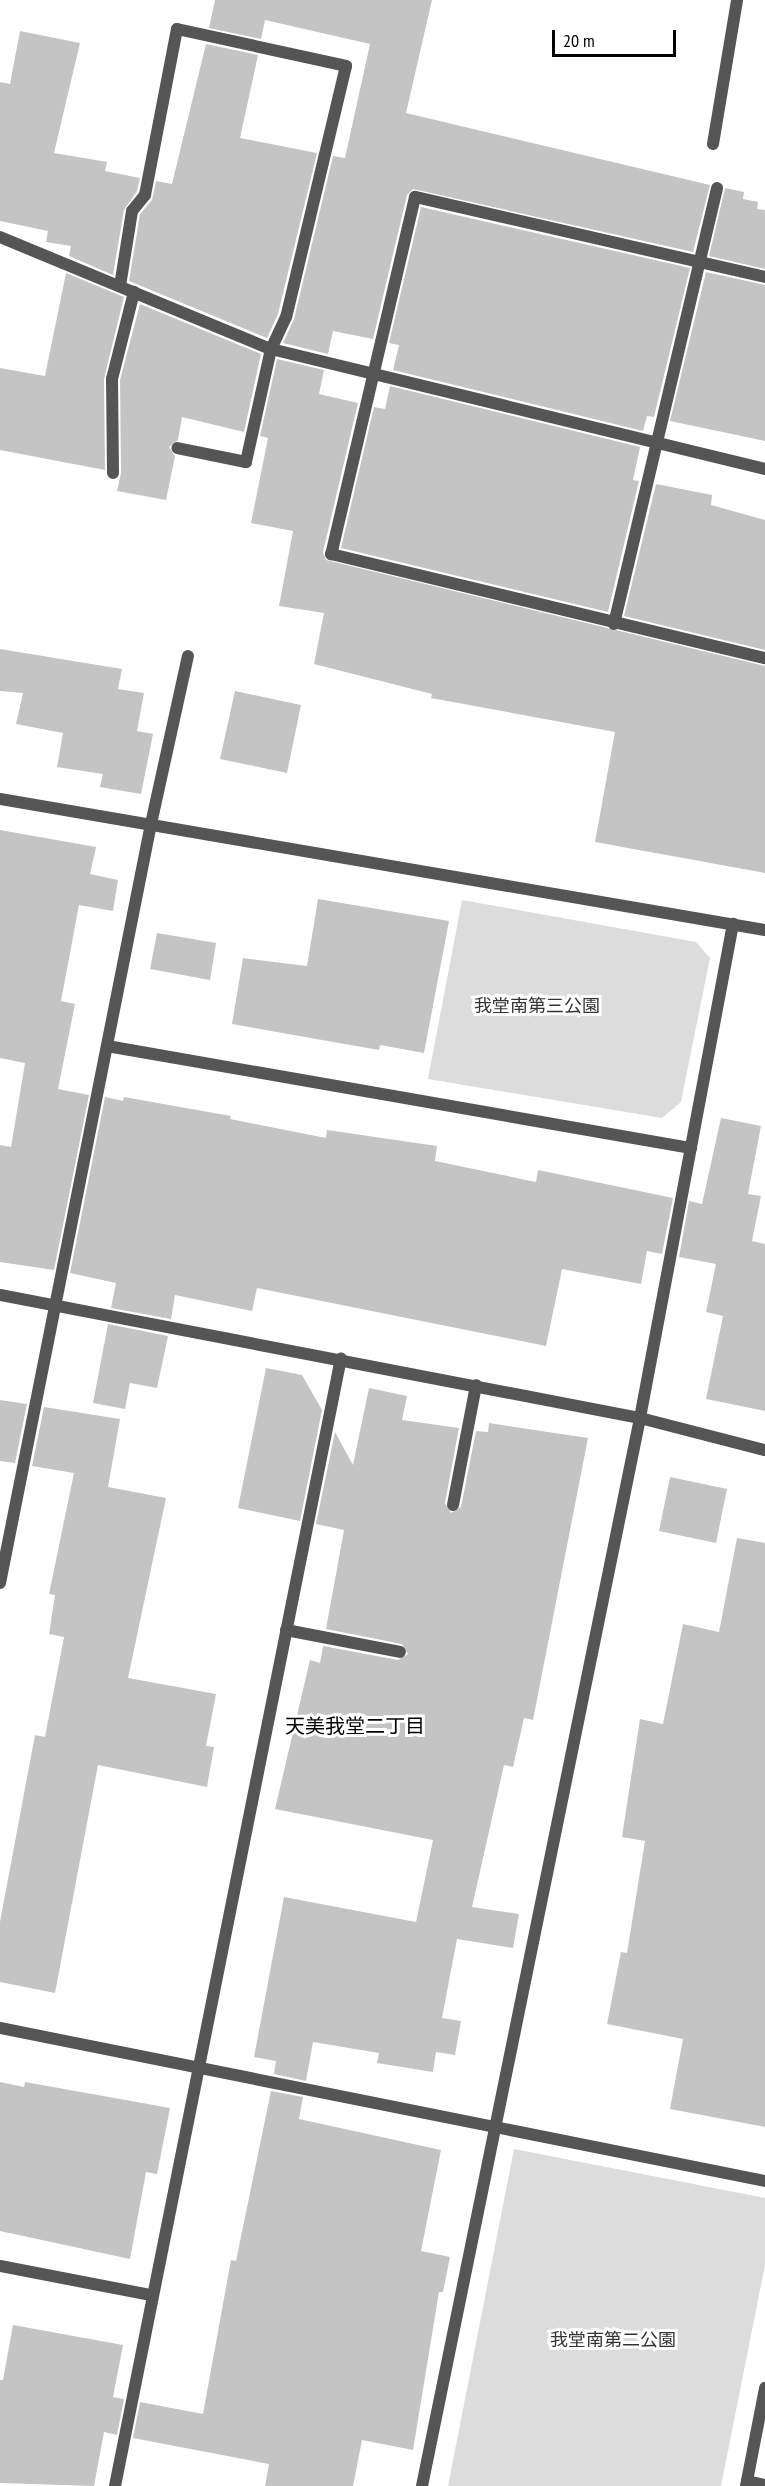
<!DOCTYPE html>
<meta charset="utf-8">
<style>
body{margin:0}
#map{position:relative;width:765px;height:2486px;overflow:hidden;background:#fff;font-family:"PT Sans Narrow","Noto Sans JP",sans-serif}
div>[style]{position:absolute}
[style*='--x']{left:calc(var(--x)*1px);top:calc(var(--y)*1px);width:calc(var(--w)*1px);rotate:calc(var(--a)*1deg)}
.green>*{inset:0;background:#dcdcdc}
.building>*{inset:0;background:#c4c4c4}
.service>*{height:12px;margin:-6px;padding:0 6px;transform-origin:6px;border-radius:6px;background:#555}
.minor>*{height:12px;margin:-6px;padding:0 6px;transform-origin:6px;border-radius:6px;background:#555}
.tertiary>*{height:12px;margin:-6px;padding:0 6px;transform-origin:6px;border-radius:6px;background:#555}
span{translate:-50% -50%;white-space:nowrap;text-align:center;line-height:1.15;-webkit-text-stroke:6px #fff;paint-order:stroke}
.park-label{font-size:18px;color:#333}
.neighbourhood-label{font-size:20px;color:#000}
.scale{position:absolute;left:552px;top:30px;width:124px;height:27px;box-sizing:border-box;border:3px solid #000;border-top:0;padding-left:8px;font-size:18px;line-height:21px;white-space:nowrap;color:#000;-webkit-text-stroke:4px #fff;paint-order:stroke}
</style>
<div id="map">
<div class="green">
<i style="clip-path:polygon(462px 900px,696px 942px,710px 958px,681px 1102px,662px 1118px,428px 1079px)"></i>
<i style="clip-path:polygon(514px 2149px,765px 2198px,765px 2265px,721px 2486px,448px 2486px)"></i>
</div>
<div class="building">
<i style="clip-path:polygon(215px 0,432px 0,406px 113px,710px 185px,693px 252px,413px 189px,407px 195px,373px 339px,333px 331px,328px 354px,283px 343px,294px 319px,333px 156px,345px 158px,370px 44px,265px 20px,261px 39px,209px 28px)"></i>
<i style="clip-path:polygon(20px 31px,80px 43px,54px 153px,107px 162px,105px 171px,140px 178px,137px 191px,124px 210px,113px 275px,69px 256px,71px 246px,46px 242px,48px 231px,0 221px,0 82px,10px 84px)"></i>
<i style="clip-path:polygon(206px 44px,258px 55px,240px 138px,317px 153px,278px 314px,267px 338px,129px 281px,140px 214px,152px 200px,156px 181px,172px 184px)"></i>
<i style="clip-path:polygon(725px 188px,744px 192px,743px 199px,758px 202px,757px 209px,765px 210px,765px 269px,709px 256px)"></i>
<i style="clip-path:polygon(421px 207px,690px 268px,654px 417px,647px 416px,643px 431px,393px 370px,399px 345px,389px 343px)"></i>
<i style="clip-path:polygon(706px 272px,765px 285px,765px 441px,670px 421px)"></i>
<i style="clip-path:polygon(66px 273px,124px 297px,104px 379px,105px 470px,0 450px,0 368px,45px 376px)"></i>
<i style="clip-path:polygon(140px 304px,261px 354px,244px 432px,182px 417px,178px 440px,169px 447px,175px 456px,166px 500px,117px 491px,121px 473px,120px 380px)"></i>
<i style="clip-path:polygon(277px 359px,324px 370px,319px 394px,358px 403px,323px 552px,326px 560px,765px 666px,765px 873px,595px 842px,615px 732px,431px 698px,432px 694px,314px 664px,324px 613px,279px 606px,293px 531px,251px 523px,268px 438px,260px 436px)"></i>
<i style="clip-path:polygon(390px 386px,640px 447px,633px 480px,639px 481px,608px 612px,341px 548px,374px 407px,385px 409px)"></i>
<i style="clip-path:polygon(656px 484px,712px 495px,711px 505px,765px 520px,765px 650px,624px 616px)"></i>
<i style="clip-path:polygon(0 649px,122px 669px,118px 689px,144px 693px,137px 731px,153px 734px,141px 794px,100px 787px,103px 774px,57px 767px,63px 733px,16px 724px,23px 693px,0 691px)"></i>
<i style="clip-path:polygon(235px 691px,301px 705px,287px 773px,220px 759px)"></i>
<i style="clip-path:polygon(0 830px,96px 847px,90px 874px,118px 880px,113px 911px,79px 905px,61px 1001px,75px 1004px,58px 1089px,89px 1095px,54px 1270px,0 1262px,0 1145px,11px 1147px,25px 1063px,0 1058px)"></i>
<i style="clip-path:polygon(318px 899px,449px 921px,424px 1053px,380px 1045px,379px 1050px,232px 1024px,243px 958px,307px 966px)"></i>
<i style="clip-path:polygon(157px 933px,216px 943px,210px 980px,150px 969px)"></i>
<i style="clip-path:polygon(105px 1097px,123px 1101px,124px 1097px,231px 1116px,230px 1119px,326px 1138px,327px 1130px,437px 1146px,435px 1161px,536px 1182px,538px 1170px,673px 1198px,662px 1254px,647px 1251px,641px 1284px,562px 1269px,546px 1346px,257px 1288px,252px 1311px,175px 1295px,171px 1319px,111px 1308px,116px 1283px,70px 1273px)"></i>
<i style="clip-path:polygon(721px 1118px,761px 1126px,748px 1194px,761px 1196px,752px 1241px,765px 1244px,765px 1411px,706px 1399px,723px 1316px,706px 1312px,716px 1264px,679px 1257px,689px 1201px,702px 1204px)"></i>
<i style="clip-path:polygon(108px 1324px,168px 1336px,157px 1388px,130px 1383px,125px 1409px,93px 1403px)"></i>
<i style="clip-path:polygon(266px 1368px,302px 1375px,322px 1410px,300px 1521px,238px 1508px)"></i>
<i style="clip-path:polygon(369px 1388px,407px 1396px,402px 1420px,459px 1428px,445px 1503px,451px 1513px,461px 1507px,476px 1431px,488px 1432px,489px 1423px,588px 1438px,533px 1720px,524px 1718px,513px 1767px,504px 1765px,472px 1907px,519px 1914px,513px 1948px,457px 1939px,442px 2018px,461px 2021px,455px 2055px,436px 2052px,433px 2072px,377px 2063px,379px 2053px,313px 2042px,306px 2081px,274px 2074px,276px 2061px,254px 2057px,284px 1897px,416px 1922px,433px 1840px,275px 1809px,310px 1660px,320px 1663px,323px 1646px,398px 1660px,408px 1654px,402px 1644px,326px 1629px,344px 1530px,316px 1524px,335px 1432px,353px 1465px)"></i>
<i style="clip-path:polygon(0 1400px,27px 1404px,15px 1463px,0 1461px)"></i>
<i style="clip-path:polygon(44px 1407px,120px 1419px,108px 1487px,166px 1498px,128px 1678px,216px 1694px,206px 1746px,214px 1747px,207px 1787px,98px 1765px,55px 1993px,0 1982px,0 1922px,35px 1735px,45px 1737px,64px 1637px,49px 1634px,55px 1595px,49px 1594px,74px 1473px,32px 1466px)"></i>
<i style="clip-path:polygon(670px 1477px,727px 1489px,716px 1543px,659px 1531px)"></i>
<i style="clip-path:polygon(737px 1538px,765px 1543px,765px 2127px,670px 2109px,683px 2039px,607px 2024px,621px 1952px,627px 1953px,645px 1841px,622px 1837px,640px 1719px,663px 1724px,683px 1624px,719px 1632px)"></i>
<i style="clip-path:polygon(0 2082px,24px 2087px,25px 2082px,170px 2108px,157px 2174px,146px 2172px,130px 2259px,0 2231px)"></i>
<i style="clip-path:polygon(271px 2091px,303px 2097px,299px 2119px,441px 2150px,421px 2251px,450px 2257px,443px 2292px,439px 2292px,413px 2450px,362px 2440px,353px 2486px,265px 2486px,269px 2464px,133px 2438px,140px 2402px,203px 2414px,231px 2260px,236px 2261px)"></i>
<i style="clip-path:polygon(13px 2325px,123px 2345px,113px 2397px,124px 2399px,117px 2435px,104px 2432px,94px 2486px,0 2483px,0 2380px,3px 2380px)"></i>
</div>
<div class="service">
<i style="--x:453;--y:1505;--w:122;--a:-79.1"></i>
<i style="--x:286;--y:1630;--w:116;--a:10.9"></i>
</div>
<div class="minor">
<i style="--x:713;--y:144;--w:146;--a:-80.5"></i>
<i style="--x:0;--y:237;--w:293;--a:22.5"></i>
<i style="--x:271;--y:349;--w:508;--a:13.65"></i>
<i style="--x:765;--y:277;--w:359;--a:-167.1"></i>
<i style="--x:415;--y:197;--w:367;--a:103.2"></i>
<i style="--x:331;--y:554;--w:446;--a:13.5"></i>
<i style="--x:120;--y:286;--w:76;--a:-80.9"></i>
<i style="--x:132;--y:211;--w:21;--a:-51"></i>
<i style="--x:145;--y:195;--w:169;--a:-79.1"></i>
<i style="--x:177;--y:29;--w:173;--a:12.3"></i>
<i style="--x:346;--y:66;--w:258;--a:103.4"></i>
<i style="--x:286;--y:317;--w:35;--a:115"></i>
<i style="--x:271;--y:349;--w:116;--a:102.5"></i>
<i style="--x:246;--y:462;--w:70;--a:-168.5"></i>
<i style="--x:113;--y:473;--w:94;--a:-90.6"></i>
<i style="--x:112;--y:379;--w:90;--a:-75.8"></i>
<i style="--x:614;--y:624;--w:448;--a:-76.7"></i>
<i style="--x:0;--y:799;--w:776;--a:9.72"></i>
<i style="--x:107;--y:1046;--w:593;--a:9.91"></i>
<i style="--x:0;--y:1583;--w:774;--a:-78.75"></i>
<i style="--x:151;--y:824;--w:172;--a:-77.6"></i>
<i style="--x:0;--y:2028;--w:780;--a:11.31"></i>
<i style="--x:0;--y:2266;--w:154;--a:10.9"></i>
<i style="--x:747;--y:2481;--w:18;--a:13"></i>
<i style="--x:115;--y:2486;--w:1150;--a:-78.67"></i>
<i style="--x:422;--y:2486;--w:1090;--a:-78.46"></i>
<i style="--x:640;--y:1418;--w:503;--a:-79.34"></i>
<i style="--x:746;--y:2486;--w:100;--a:-79"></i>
</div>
<div class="tertiary">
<i style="--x:0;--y:1295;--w:652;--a:10.88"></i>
<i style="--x:640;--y:1418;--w:129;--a:14.4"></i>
</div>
<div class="park-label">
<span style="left:537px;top:1006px">我堂南第三公園</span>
<span style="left:613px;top:2340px">我堂南第二公園</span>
</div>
<div class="neighbourhood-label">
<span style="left:355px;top:1726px">天美我堂二丁目</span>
</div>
<div class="scale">20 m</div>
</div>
